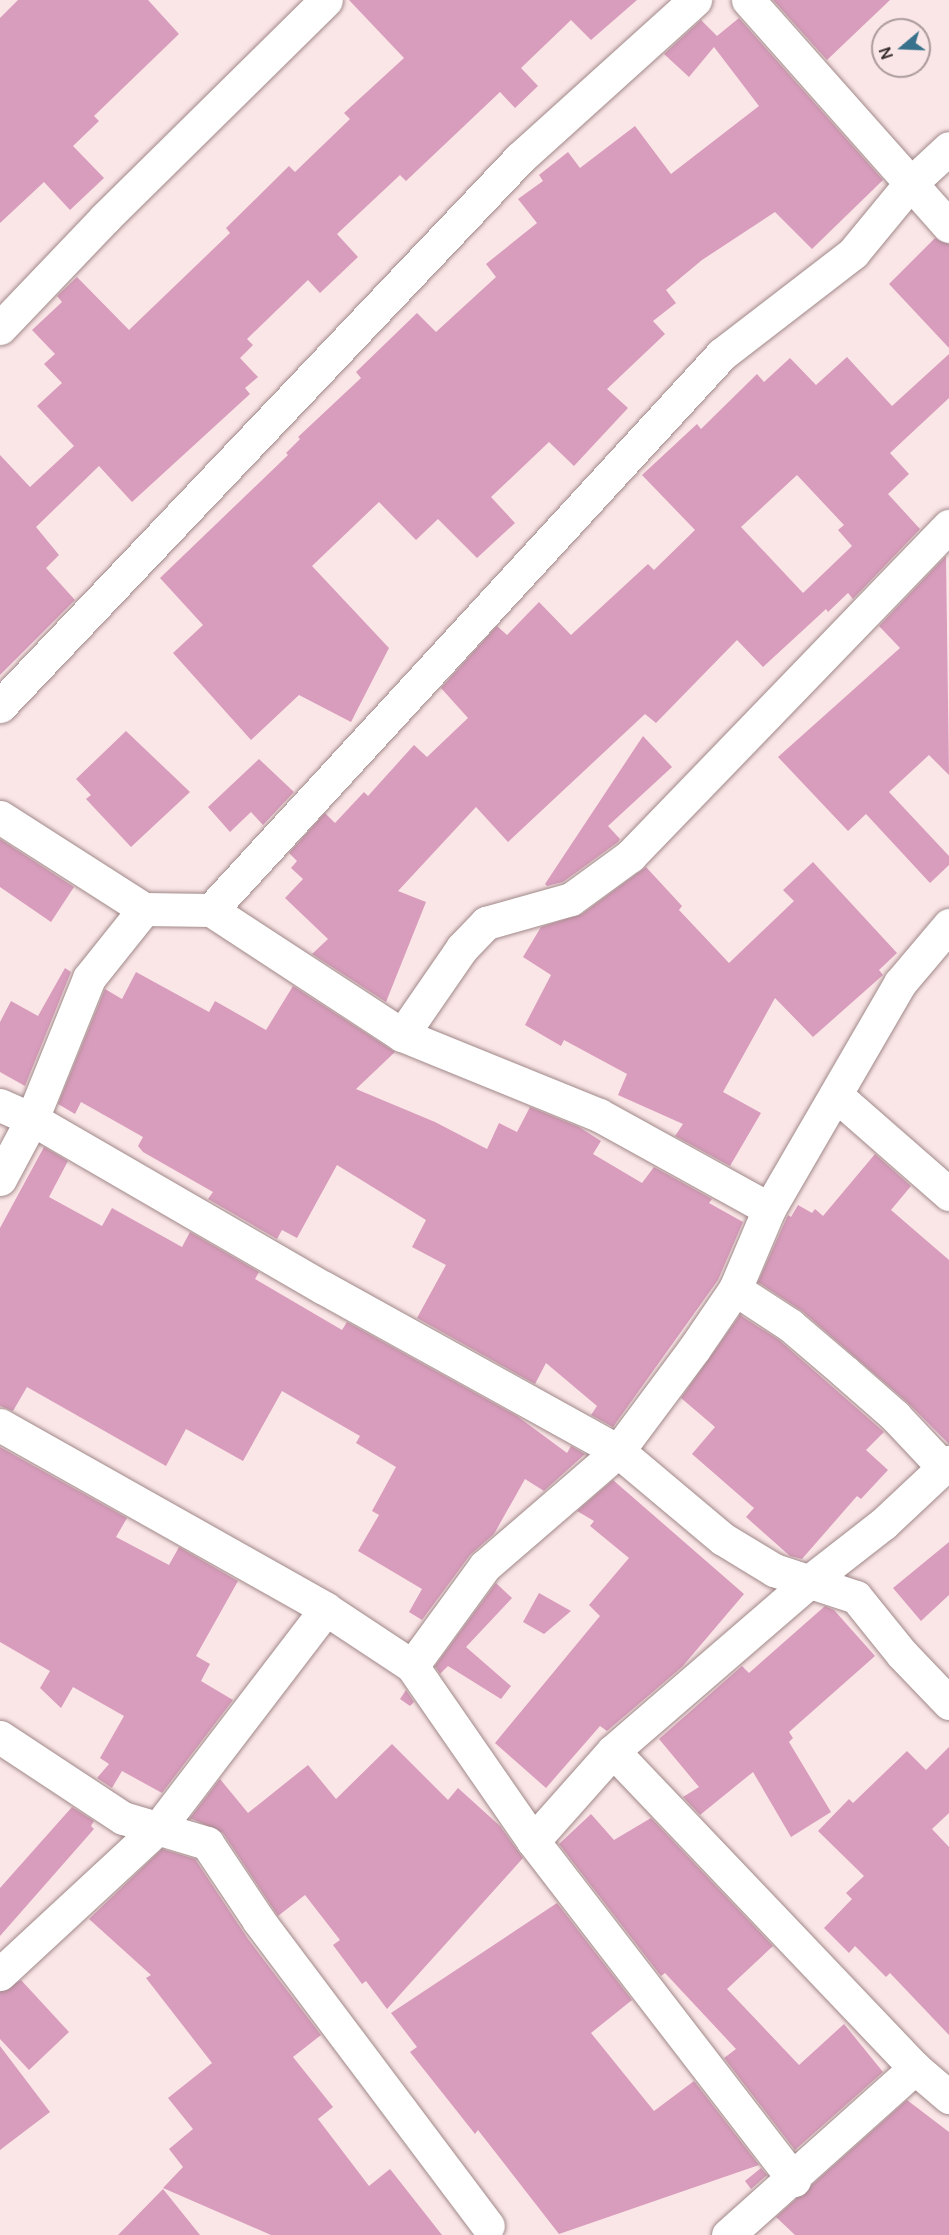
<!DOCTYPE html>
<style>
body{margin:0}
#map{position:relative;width:949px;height:2235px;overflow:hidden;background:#fbe6e7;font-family:Manrope,sans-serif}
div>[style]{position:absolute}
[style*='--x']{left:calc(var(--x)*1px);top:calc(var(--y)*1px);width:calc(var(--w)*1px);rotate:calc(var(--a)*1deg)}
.building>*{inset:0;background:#d89cbc}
.roads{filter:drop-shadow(0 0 2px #a08889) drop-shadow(0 0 2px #a08889)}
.minor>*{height:33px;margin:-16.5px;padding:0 16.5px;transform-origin:16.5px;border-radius:16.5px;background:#fff}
span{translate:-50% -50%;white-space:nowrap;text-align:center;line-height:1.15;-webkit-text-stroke:6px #fbe6e7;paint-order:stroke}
.north{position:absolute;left:871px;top:18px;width:60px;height:60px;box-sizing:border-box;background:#fbe6e7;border:2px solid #ab9b9c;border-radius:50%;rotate:251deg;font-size:16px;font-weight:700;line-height:24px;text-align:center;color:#342a2b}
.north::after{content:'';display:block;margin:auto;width:21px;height:27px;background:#38718b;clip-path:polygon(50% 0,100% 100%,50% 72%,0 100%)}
</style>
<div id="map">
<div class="building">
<i style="clip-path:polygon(18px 0,148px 0,179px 34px,94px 116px,99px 121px,73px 146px,104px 178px,70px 210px,44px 182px,0 223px,0 18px)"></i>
<i style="clip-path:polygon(349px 0,637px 0,591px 40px,571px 20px,521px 68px,538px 86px,515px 108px,500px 92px,406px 181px,400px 175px,337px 234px,358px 257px,320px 293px,308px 280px,247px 339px,253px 345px,240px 358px,258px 377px,245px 388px,250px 394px,132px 502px,99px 466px,36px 527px,59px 555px,46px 568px,75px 600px,0 675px,0 455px,30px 487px,74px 446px,37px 406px,62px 383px,44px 364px,55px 354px,32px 330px,62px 302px,57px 296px,77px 277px,129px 330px,230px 233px,226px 228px,289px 166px,295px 172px,350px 119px,344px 113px,404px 58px)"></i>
<i style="clip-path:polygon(773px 0,890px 0,827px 60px)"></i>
<i style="clip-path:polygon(739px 18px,883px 180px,812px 249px,775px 212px,702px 260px,666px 290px,676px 303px,653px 321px,665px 334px,607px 389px,628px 408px,574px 466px,549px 442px,491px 497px,515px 523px,477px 558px,438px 519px,416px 540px,379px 502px,312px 566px,389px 648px,351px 722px,299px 695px,251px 740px,173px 653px,203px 625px,160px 578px,288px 455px,286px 453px,300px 439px,298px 437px,361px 378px,356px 372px,417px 313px,436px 332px,496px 277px,486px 264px,537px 223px,518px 199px,543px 181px,539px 175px,568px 152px,580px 168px,635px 126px,671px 174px,759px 106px,714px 47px,689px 77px,664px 54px,701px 20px,717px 36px)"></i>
<i style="clip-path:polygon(935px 238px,949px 244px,949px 348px,889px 284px)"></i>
<i style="clip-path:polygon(evenodd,949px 354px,949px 398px,890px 453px,909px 474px,888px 494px,920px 529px,853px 599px,848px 593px,828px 612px,826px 609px,763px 667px,737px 640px,656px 723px,645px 714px,508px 842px,476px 807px,398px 891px,426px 902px,386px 1002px,312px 954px,328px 939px,285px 898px,303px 879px,291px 868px,297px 861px,289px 853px,325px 813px,335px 823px,364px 792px,368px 796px,414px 745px,427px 757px,468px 718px,441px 688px,497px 626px,507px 635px,539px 602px,571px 635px,648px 564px,654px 570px,695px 530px,642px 475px,697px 424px,701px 429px,757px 374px,764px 382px,790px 358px,816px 385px,847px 357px,892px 406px,949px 354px,797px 475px,844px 525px,838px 530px,852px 546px,803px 593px,741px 527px,797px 475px)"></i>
<i style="clip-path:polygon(946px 556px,949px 775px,929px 755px,889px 792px,949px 856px,949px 865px,930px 883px,866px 814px,848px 831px,778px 757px,900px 648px,879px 626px)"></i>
<i style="clip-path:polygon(126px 731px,190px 792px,131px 847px,86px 799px,91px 795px,76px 779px)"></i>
<i style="clip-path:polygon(643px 736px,672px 767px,608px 826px,620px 839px,618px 842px,563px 882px,547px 886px,545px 884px)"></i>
<i style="clip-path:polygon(259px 759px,294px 792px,263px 825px,251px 812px,230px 832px,208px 807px)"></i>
<i style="clip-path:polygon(0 839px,74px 887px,51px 922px,0 887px)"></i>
<i style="clip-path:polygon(813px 862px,897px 953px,879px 970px,883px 975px,813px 1037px,775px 998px,723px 1092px,761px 1113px,730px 1166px,675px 1136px,683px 1124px,618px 1095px,627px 1074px,564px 1040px,561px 1046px,525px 1025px,551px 975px,523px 957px,541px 927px,582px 914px,646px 867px,682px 906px,679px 910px,729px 963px,794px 901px,783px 890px)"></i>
<i style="clip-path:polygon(65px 968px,71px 972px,25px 1086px,0 1072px,0 1022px,11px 1001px,38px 1016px)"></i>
<i style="clip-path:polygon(136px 972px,209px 1012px,215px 1001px,266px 1030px,293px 986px,395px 1052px,356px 1089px,435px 1122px,487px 1149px,499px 1123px,517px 1132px,530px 1107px,579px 1127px,601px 1141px,593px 1154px,642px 1183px,654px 1167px,712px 1199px,709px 1203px,743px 1222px,718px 1280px,613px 1427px,591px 1415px,597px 1406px,546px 1363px,535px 1384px,417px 1318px,446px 1265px,412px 1247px,426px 1220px,337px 1165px,297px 1238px,282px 1230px,277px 1239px,208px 1199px,213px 1192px,143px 1152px,138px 1146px,143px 1137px,81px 1102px,75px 1114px,58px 1104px,105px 989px,122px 999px)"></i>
<i style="clip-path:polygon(44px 1147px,68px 1161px,49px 1197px,102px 1226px,112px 1208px,182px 1247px,190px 1232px,259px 1272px,255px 1279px,342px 1330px,347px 1322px,517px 1416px,567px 1453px,571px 1446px,585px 1454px,544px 1491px,525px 1479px,494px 1534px,470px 1555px,422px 1620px,409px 1612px,422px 1589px,358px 1551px,379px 1515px,372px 1511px,396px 1467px,356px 1443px,360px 1436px,282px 1391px,243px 1461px,186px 1429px,166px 1466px,27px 1387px,13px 1411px,0 1406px,0 1228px)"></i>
<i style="clip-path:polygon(875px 1154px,911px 1186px,891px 1210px,949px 1260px,949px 1444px,907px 1402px,802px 1311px,758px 1282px,788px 1215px,791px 1217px,798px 1205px,812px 1213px,815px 1209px,823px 1216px)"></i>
<i style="clip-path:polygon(740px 1315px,779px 1340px,884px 1432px,866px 1450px,888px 1470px,861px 1499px,857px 1496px,802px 1559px,790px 1556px,746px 1517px,754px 1508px,692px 1454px,715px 1427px,681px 1398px)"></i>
<i style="clip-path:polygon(0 1447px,127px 1518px,116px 1537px,169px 1565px,179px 1547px,238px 1581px,196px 1656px,210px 1664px,201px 1681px,233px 1700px,162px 1793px,122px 1771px,112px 1788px,97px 1778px,109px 1764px,100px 1758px,124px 1716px,73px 1687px,61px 1708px,40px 1688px,50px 1671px,0 1642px)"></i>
<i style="clip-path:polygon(613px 1480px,744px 1594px,682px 1667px,607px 1731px,600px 1726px,546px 1788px,495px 1743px,600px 1616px,589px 1605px,629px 1558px,590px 1526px,594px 1521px,577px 1511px)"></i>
<i style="clip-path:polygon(949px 1542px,949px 1595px,921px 1621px,893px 1588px)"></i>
<i style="clip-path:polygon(496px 1583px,512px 1598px,466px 1647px,511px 1686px,501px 1699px,448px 1666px,440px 1674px,435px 1666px)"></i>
<i style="clip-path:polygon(539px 1593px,571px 1611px,544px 1634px,523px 1622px)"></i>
<i style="clip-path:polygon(825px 1606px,834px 1610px,875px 1656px,789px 1732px,793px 1738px,789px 1742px,831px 1812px,791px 1837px,753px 1772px,700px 1815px,683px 1797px,699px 1787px,659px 1739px,742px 1666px,749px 1673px)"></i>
<i style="clip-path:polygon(406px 1690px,414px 1702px,410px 1706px,400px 1699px)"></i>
<i style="clip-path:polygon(392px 1744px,448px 1800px,458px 1788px,500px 1826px,523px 1858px,387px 2009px,366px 1981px,362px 1984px,333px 1945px,340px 1940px,305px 1895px,278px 1916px,223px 1833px,190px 1818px,220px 1779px,248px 1813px,308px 1765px,336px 1799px)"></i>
<i style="clip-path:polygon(949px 1747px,949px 1813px,932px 1829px,949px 1847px,949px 2035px,890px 1973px,886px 1977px,855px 1946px,849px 1953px,824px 1928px,852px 1899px,846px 1893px,864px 1876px,818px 1831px,849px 1799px,853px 1803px,907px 1751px,926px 1770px)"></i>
<i style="clip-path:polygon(72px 1807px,94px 1821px,91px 1826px,94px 1829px,0 1936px,0 1888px)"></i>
<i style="clip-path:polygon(591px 1814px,614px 1840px,651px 1818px,773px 1946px,727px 1989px,799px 2065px,844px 2024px,883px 2072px,795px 2150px,724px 2058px,736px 2049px,665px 1973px,661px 1976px,559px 1844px)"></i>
<i style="clip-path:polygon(162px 1849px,195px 1859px,248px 1939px,321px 2035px,293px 2057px,333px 2107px,318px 2119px,369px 2186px,390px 2169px,442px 2235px,271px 2235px,163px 2188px,183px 2167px,169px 2149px,193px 2129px,168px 2098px,212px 2063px,146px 1978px,151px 1975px,89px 1919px)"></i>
<i style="clip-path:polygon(557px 1903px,632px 2000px,591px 2033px,654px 2111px,694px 2081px,759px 2165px,559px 2234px,478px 2130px,475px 2134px,410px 2052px,417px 2047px,391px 2013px)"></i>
<i style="clip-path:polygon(21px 1980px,69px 2032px,29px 2070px,0 2039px,0 1992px)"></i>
<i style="clip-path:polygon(0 2046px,50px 2112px,0 2150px)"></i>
<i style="clip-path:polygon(907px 2100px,949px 2132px,949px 2235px,795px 2235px,776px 2217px)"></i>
<i style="clip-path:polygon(761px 2168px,767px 2175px,751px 2189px,745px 2181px)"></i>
<i style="clip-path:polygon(163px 2189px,200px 2235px,118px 2235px)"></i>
</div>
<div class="roads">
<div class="minor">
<i style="--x:748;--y:0;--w:302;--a:48.4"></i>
<i style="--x:0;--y:328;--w:152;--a:-46.3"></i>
<i style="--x:105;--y:218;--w:310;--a:-44.6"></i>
<i style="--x:0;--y:706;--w:755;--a:-46.5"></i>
<i style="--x:520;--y:158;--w:236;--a:-42.1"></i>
<i style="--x:0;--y:817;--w:171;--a:32.6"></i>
<i style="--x:144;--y:909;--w:67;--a:0.9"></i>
<i style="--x:211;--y:910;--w:228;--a:33.2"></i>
<i style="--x:402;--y:1035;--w:213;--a:22.1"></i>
<i style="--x:599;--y:1115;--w:194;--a:28.9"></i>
<i style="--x:211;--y:910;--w:755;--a:-47.41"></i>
<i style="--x:722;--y:354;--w:165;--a:-37.6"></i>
<i style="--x:853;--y:253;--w:88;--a:-50.5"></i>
<i style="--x:909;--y:185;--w:54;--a:-42.8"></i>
<i style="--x:402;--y:1035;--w:106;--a:-55.4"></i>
<i style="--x:462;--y:948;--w:35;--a:-46"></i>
<i style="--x:486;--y:923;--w:88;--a:-15.8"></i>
<i style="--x:571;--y:899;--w:73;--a:-36.1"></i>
<i style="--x:630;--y:856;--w:459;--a:-46"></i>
<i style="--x:837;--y:1096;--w:149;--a:41.2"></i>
<i style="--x:0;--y:1105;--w:35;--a:24"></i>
<i style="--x:32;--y:1119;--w:337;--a:30.1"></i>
<i style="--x:324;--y:1288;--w:336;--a:29"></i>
<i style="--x:618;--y:1451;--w:137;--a:40"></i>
<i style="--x:723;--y:1539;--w:60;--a:31.3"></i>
<i style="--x:774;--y:1570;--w:86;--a:18.2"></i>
<i style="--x:856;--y:1597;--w:73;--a:51.1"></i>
<i style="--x:902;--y:1654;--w:68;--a:46.2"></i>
<i style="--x:0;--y:1179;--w:68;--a:-61.9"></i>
<i style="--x:32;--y:1119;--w:152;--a:-68"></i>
<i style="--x:89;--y:978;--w:88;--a:-51.4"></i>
<i style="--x:735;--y:1289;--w:66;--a:33.2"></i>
<i style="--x:790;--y:1325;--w:72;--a:40.5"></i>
<i style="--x:845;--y:1372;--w:67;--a:41.3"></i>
<i style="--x:895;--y:1416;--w:70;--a:46.7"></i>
<i style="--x:0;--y:1425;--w:374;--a:29.4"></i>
<i style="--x:326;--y:1609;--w:103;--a:33.5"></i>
<i style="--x:412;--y:1666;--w:213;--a:55.3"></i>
<i style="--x:533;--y:1841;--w:428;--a:52.4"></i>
<i style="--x:412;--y:1666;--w:124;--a:-53.9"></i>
<i style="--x:485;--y:1566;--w:176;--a:-40.8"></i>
<i style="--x:618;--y:1451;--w:127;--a:-53.3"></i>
<i style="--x:694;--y:1349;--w:73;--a:-55.7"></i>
<i style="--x:735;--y:1289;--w:87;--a:-67"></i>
<i style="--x:769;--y:1209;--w:261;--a:-59.9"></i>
<i style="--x:900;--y:983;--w:76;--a:-49.8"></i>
<i style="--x:0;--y:1737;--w:147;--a:33.4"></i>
<i style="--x:123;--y:1818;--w:88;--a:16.6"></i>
<i style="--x:207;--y:1843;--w:94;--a:56.3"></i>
<i style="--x:259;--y:1921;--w:381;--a:53.1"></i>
<i style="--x:613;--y:1751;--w:438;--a:46.4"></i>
<i style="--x:915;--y:2068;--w:45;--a:40.5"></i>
<i style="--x:533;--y:1841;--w:120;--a:-48.4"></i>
<i style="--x:613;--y:1751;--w:262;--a:-40.8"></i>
<i style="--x:811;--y:1580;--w:91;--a:-37.9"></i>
<i style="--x:883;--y:1524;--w:91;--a:-43.2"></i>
<i style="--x:0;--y:1974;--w:218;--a:-42.8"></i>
<i style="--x:160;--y:1826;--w:273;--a:-52.6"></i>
<i style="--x:728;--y:2235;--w:251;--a:-41.8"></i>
</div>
</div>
<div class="north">N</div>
</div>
